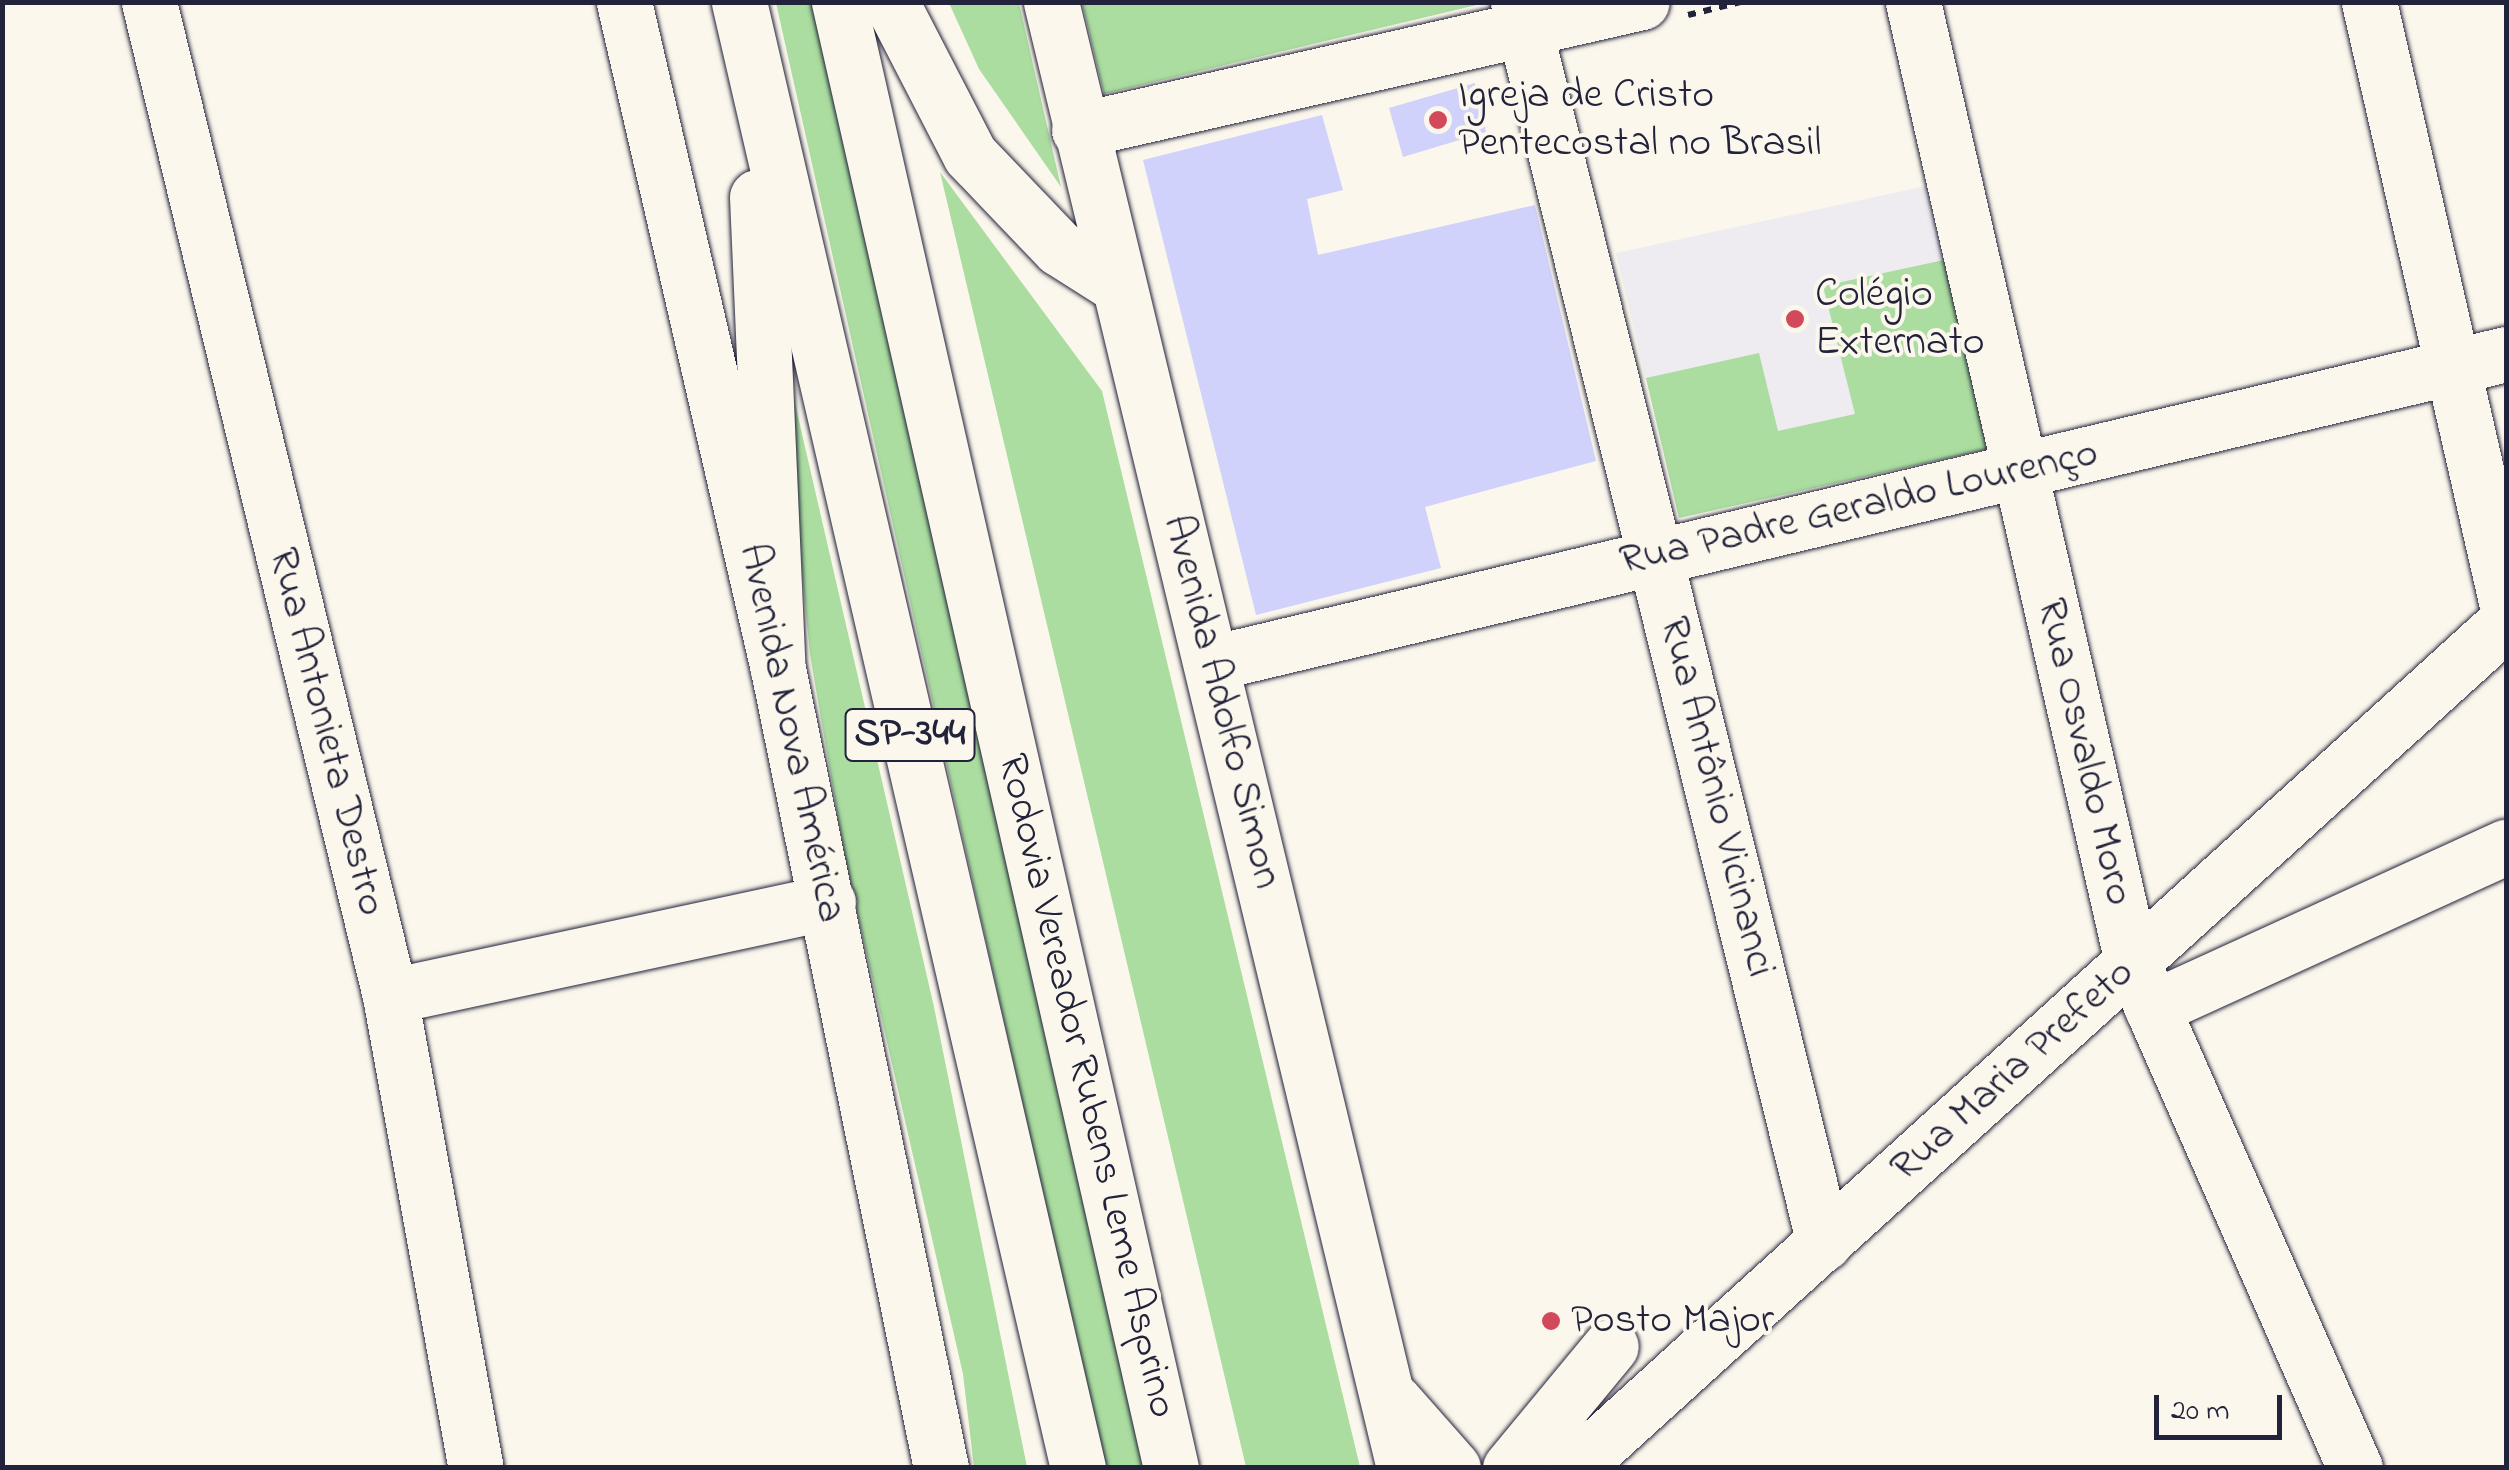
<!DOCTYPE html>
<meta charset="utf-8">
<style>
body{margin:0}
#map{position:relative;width:2509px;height:1470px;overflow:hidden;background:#fbf7ec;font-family:"Indie Flower",sans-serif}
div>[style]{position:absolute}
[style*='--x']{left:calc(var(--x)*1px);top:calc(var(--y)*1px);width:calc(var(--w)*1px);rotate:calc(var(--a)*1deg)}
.built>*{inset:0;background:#eeecf0}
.green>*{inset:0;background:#aadd9f}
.building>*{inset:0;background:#d0d2fb}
.path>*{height:6px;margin-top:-3px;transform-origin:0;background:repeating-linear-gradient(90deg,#22223b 0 8px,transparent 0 16px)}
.roads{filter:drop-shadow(0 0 2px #22223b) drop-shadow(0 0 2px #22223b)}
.minor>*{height:55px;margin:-27.5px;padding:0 27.5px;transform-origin:27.5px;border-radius:27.5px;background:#fbf7ec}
.major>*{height:55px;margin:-27.5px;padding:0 27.5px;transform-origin:27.5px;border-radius:27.5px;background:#fbf7ec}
.highway>*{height:55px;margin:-27.5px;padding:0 27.5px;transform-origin:27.5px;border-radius:27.5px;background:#fbf7ec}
.dots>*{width:28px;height:28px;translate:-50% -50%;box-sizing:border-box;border:5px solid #fbf7ec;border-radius:50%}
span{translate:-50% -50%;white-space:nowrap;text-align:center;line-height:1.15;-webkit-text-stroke:8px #fbf7ec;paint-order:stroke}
.shield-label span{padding:2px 8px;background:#fbf7ec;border:2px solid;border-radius:8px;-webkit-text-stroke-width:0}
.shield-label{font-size:40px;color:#22223b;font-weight:700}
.poi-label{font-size:42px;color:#22223b}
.left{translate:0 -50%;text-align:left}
.street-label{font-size:42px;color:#22223b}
.frame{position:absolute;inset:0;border:5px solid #22223b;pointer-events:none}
.scale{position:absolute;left:2154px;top:1395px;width:128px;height:45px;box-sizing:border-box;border:5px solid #22223b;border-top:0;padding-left:12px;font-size:30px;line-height:35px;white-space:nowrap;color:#22223b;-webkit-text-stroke:8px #fbf7ec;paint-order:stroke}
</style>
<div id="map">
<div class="built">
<i style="clip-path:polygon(1926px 186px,1988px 449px,1679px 518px,1616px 253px)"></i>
</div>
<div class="green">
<i style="clip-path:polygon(776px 3px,815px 3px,1146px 1467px,1104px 1467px)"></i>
<i style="clip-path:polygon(949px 3px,1019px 3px,1061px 187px,979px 69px)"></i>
<i style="clip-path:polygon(1485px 3px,1104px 94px,1082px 3px,1485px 2px)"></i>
<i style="clip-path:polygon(940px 172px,1102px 391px,1360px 1467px,1246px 1467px)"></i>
<i style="clip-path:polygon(1944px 260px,1988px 449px,1679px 518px,1646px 378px,1759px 353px,1778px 431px,1855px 414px,1823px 286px)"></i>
<i style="clip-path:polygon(791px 386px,934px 1007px,1027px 1467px,974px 1467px,963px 1374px,846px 863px,810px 655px,785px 392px)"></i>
</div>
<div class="building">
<i style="clip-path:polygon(1475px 83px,1486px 132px,1403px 157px,1389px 108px)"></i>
<i style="clip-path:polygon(1322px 115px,1343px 190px,1307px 199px,1318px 255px,1535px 205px,1596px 461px,1425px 507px,1441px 568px,1256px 615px,1143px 160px)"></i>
</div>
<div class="path">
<i style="--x:1688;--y:15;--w:55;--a:-13.8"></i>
</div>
<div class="roads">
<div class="minor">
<i style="--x:149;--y:2;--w:1023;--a:76.37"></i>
<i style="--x:390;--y:996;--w:480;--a:79.7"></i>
<i style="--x:1518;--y:2;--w:1278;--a:76.15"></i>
<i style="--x:1913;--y:2;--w:985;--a:77.15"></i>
<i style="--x:2132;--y:962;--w:553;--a:66.22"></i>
<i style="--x:2369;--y:2;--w:614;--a:77.12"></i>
<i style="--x:1079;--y:130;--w:577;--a:-12.81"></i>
<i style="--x:1212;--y:663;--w:1330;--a:-13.43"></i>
<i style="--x:390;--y:996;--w:448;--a:-12.1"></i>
<i style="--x:2152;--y:1008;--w:389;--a:-24.5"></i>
<i style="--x:1510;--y:1468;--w:158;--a:-50.4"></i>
<i style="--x:1574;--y:1468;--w:1259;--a:-42.23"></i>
</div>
<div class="major">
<i style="--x:624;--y:2;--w:685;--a:77"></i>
<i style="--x:778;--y:669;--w:815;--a:78.47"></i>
<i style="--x:1051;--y:2;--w:1508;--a:76.46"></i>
<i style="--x:1394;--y:1401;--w:89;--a:48.6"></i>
</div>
<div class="highway">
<i style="--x:739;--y:2;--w:1505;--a:76.98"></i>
<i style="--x:839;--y:2;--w:1503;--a:77.24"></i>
<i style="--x:891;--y:2;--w:172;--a:62.7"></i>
<i style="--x:970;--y:155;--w:129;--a:46.3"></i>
<i style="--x:1059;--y:248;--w:65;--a:32.5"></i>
<i style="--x:757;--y:197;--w:472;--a:87.5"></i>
</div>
</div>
<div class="dots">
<i style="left:1438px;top:120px;background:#d1495b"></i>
<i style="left:1795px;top:319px;background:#d1495b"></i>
<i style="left:1551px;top:1321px;background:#d1495b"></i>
</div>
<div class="shield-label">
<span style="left:910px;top:735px">SP-344</span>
</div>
<div class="poi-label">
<span class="left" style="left:1458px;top:120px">Igreja de Cristo<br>Pentecostal no Brasil</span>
<span class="left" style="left:1815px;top:319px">Colégio<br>Externato</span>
<span class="left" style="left:1571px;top:1321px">Posto Major</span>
</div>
<div class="street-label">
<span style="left:1859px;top:508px;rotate:-13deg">Rua Padre Geraldo Lourenço</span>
<span style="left:1221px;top:702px;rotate:76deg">Avenida Adolfo Simon</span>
<span style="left:326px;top:732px;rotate:76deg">Rua Antonieta Destro</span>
<span style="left:791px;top:733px;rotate:78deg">Avenida Nova América</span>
<span style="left:2084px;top:752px;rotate:77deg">Rua Osvaldo Moro</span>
<span style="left:1716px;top:797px;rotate:76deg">Rua Antônio Vicinanci</span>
<span style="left:2013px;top:1071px;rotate:-42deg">Rua Maria Prefeto</span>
<span style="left:1086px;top:1086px;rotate:77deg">Rodovia Vereador Rubens Leme Asprino</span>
</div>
<div class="frame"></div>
<div class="scale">20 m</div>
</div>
